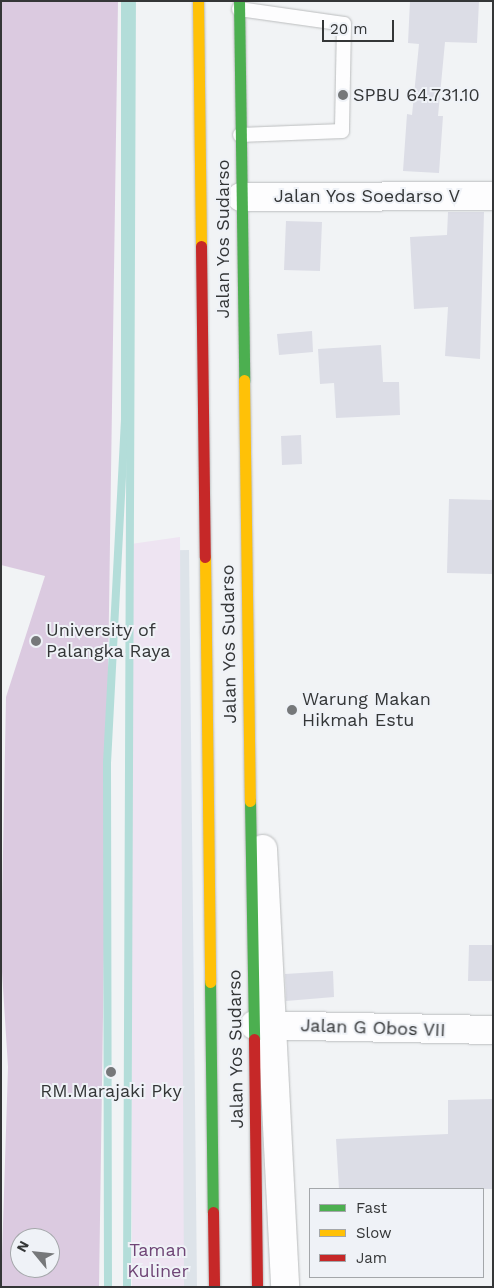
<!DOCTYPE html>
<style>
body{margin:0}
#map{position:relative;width:494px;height:1288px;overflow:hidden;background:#f1f3f5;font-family:"Work Sans",sans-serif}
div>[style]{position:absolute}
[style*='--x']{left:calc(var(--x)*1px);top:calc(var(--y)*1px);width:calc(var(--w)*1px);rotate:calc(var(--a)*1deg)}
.built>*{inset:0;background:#dde3e9}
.green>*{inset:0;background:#eee4f2}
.forest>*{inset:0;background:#dbcae0}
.stream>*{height:8px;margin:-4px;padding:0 4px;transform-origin:4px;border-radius:4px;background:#b3ddd9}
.building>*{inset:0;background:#dcdde6}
.roads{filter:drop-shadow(0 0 1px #bbbdbe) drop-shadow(0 0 1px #bbbdbe)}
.lane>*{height:14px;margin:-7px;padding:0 7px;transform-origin:7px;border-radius:7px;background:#fdfdfe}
.street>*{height:28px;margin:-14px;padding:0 14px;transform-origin:14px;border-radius:14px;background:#fdfdfe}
.fast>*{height:11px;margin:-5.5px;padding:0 5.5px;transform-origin:5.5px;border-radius:5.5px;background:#4caf50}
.slow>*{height:11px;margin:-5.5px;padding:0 5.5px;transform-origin:5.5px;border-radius:5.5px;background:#ffc107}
.jam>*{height:11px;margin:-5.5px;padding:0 5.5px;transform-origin:5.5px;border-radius:5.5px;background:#c62828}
.dots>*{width:14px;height:14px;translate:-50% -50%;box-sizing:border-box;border:2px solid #eff2f7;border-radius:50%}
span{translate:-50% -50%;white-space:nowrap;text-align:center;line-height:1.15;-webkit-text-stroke:4px #eff2f7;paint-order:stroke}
.poi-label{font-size:18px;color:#343637}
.left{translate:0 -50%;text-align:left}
.street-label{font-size:18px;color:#343637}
.park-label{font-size:18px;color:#6f4576}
.frame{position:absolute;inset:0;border:2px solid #343637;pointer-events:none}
.legend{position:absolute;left:309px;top:1188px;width:175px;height:90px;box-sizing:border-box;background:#eff2f7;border:1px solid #a4a7aa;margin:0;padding:6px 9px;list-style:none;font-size:15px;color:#343637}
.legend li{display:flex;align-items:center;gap:10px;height:25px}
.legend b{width:25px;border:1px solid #a4a7aa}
.north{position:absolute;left:10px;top:1228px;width:50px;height:50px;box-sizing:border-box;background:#eff2f7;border:1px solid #a4a7aa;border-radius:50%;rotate:298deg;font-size:14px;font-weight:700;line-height:20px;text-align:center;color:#343637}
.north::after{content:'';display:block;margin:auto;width:18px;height:22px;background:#76787a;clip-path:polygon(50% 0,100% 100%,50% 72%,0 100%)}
.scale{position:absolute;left:322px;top:20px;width:72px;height:22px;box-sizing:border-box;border:2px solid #343637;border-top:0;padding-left:6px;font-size:15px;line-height:18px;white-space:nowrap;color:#343637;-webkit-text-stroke:4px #eff2f7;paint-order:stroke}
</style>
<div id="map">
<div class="built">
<i style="clip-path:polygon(189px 550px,197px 1287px,133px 1287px,134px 551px)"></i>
</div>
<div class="green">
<i style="clip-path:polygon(180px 537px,184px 1287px,132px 1287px,131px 544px)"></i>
</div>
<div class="forest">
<i style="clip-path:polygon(evenodd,1px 1px,118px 1px,99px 1287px,1px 1287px,8px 1067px,1px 956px,6px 697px,45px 576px,1px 565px,1px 1px,20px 1238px,50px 1238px,50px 1268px,20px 1268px,20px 1238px)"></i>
</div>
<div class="stream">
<i style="--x:108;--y:1287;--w:524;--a:-90.11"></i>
<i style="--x:107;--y:763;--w:343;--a:-87"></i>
<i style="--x:125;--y:420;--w:419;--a:-90"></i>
<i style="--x:127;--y:1287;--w:1286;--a:-89.78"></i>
</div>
<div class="building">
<i style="clip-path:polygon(410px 1px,479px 1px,477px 43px,445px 42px,438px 116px,443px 116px,439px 173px,403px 171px,407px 114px,412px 115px,419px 44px,408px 43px)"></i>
<i style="clip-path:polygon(448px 212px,484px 212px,480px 359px,445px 356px,448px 307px,414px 309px,410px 237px,447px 235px)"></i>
<i style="clip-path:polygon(286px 221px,322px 222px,320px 271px,284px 270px)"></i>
<i style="clip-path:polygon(312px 331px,313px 352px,279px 355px,277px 334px)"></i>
<i style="clip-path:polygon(381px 345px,383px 382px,399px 382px,400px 415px,336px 418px,334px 383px,320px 384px,318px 349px)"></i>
<i style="clip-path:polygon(301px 435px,302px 464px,282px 465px,281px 436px)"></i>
<i style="clip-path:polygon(449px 499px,493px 500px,493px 574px,447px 573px)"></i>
<i style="clip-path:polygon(469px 945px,493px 945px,493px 981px,468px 981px)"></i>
<i style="clip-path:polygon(333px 971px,334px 997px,286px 1001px,285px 974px)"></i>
<i style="clip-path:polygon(493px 1099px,493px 1189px,339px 1189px,336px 1139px,448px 1134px,448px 1100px)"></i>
</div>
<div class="roads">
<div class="lane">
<i style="--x:239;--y:9;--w:106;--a:8.1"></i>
<i style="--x:344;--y:24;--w:107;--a:91.1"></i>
<i style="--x:342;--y:131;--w:102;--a:177.8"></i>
</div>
<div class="street">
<i style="--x:241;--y:197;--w:252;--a:-0.2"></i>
<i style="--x:263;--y:849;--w:439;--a:87.1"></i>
<i style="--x:254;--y:1025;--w:239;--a:1.2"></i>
</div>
<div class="fast">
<i style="--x:239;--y:1;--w:379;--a:89.2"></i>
<i style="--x:250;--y:801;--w:238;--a:89"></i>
<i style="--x:210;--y:982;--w:230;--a:89.3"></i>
</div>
<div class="slow">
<i style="--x:198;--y:1;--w:245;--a:89.3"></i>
<i style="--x:244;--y:380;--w:421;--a:89.2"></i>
<i style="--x:205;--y:557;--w:425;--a:89.3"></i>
</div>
<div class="jam">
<i style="--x:201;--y:246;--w:311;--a:89.3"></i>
<i style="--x:254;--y:1039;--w:248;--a:89.3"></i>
<i style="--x:213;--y:1212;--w:75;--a:89.2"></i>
</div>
</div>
<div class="dots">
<i style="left:343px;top:95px;background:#76787a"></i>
<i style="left:36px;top:641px;background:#76787a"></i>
<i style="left:292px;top:710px;background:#76787a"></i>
<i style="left:111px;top:1072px;background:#76787a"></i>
</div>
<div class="poi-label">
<span class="left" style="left:353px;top:95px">SPBU 64.731.10</span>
<span class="left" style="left:46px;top:641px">University of<br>Palangka Raya</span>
<span class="left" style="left:302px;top:710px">Warung Makan<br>Hikmah Estu</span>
<span style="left:111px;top:1091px">RM.Marajaki Pky</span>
</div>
<div class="street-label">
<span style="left:367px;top:196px">Jalan Yos Soedarso V</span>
<span style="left:223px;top:239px;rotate:-90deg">Jalan Yos Sudarso</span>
<span style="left:229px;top:644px;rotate:-91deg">Jalan Yos Sudarso</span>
<span style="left:373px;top:1028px;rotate:2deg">Jalan G Obos VII</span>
<span style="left:236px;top:1049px;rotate:-91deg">Jalan Yos Sudarso</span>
</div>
<div class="park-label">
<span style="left:158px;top:1261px">Taman<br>Kuliner</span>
</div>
<div class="frame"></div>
<ul class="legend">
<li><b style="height:6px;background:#4caf50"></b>Fast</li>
<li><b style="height:6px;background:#ffc107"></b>Slow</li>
<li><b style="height:6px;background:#c62828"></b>Jam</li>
</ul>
<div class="north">N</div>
<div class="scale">20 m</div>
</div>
